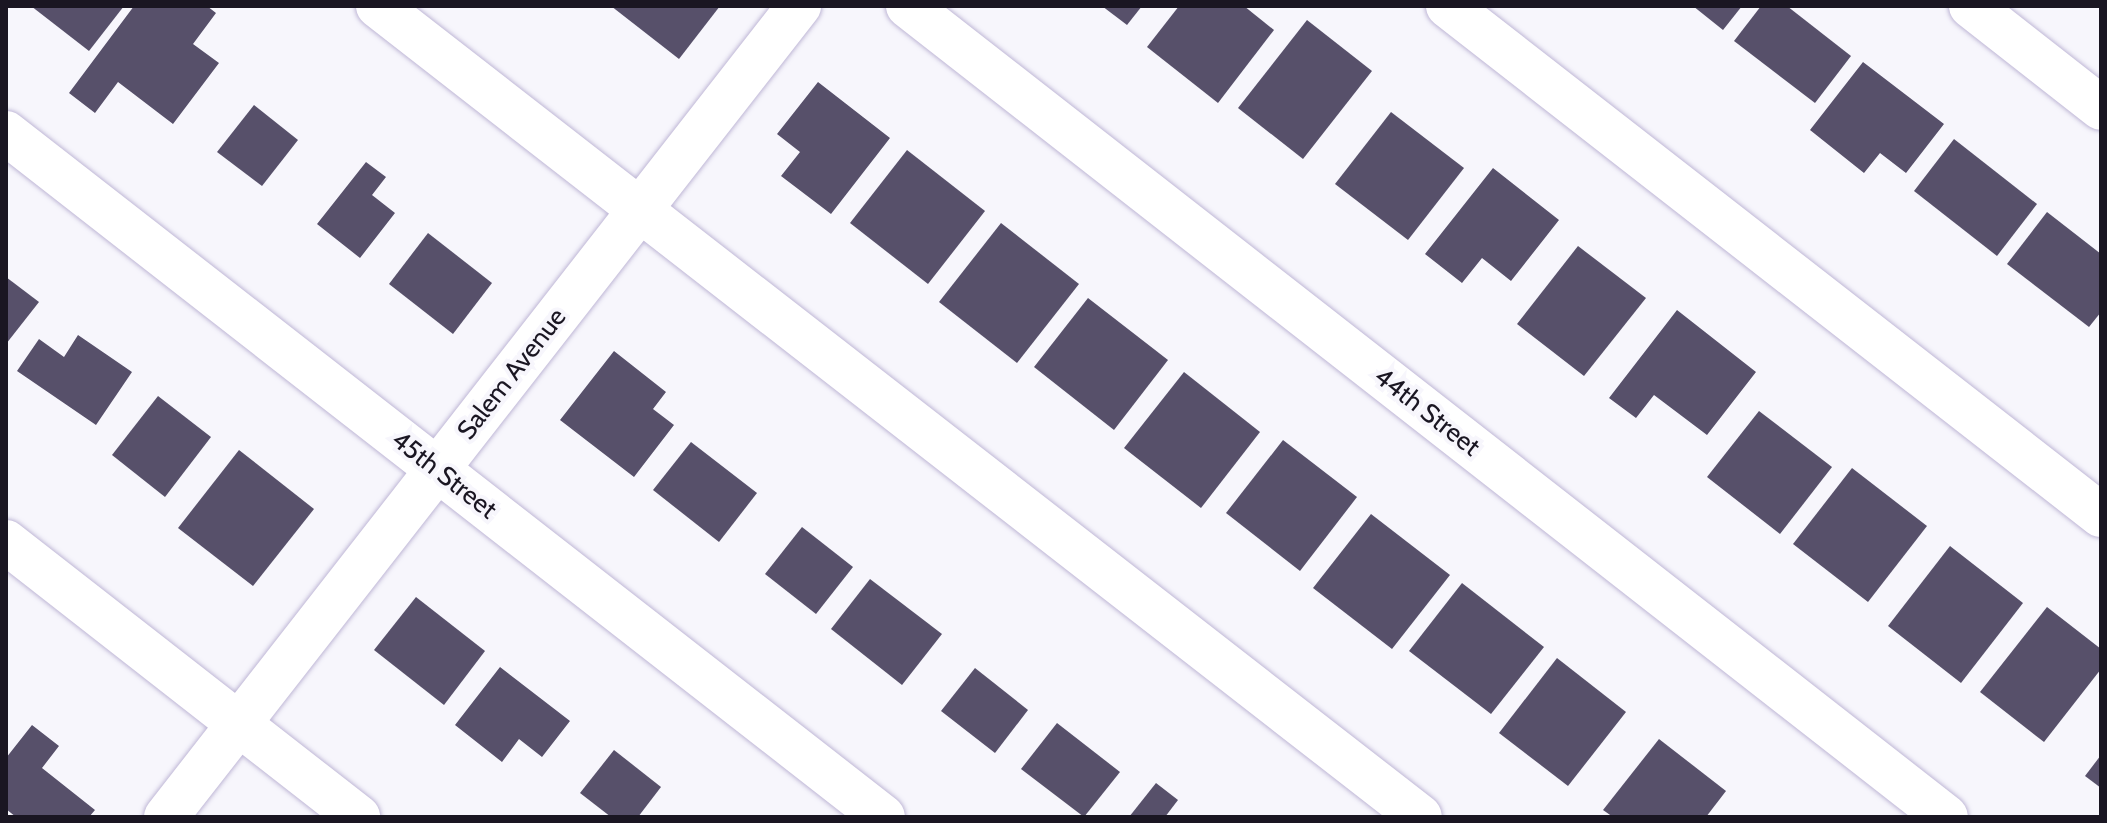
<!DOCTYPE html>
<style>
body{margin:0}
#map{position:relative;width:2107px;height:823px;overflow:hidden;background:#f7f6fc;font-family:Cabin,sans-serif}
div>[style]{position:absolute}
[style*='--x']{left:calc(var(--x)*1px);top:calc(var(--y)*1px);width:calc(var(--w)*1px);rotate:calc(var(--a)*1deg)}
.building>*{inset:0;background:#57506a}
.roads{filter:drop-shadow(0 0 2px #bfb7d6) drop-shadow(0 0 2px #bfb7d6)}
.minor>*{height:44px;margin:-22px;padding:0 22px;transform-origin:22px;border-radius:22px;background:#fff}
span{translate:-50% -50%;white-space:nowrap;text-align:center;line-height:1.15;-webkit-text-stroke:8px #f7f6fc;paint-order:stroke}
.street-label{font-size:26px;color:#1a1622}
.frame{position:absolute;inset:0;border:8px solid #1a1622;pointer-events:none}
</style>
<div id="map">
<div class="building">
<i style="clip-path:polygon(31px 6px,124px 6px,89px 51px)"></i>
<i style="clip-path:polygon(134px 6px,207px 6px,216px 13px,193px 44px,219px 63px,173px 124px,118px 82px,95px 113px,69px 93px)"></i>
<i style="clip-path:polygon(611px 6px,720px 6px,679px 59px)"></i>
<i style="clip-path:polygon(1102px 6px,1142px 6px,1127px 25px)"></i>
<i style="clip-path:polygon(1179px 6px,1244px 6px,1274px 30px,1218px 103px,1147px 47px)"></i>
<i style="clip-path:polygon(1693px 6px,1742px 6px,1723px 30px)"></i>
<i style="clip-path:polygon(1761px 6px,1787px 6px,1851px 56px,1815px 103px,1734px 41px)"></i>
<i style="clip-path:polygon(1307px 20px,1372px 71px,1303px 159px,1238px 108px)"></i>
<i style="clip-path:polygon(1863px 62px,1944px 124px,1906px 173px,1880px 153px,1864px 173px,1810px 130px)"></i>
<i style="clip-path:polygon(818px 82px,890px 138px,831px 214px,781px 176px,800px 152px,777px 134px)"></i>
<i style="clip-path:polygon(254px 105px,298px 140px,262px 186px,217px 152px)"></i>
<i style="clip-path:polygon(1391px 112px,1464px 168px,1408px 240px,1335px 184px)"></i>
<i style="clip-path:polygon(1954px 139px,2037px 204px,1997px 256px,1914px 191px)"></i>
<i style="clip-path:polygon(907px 150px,985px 211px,928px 284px,850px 223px)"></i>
<i style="clip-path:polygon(366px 162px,386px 177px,372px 195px,395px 213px,360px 258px,317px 224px)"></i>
<i style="clip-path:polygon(1493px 168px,1559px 220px,1511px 281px,1482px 258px,1462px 283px,1425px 254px)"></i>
<i style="clip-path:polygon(2047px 212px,2101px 254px,2101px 312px,2089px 327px,2007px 264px)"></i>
<i style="clip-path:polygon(1001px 223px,1079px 284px,1017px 363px,939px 302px)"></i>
<i style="clip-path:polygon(428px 233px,492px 283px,453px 334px,389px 284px)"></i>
<i style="clip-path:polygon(1578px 246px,1646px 298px,1584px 376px,1517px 324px)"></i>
<i style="clip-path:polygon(6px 277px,39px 302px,6px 344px)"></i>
<i style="clip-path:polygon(1088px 298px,1168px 360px,1114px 430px,1034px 367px)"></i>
<i style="clip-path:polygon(1677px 310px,1756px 372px,1707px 435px,1654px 395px,1636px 418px,1609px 398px)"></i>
<i style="clip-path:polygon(78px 335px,132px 372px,96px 425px,17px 371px,39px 339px,64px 357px)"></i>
<i style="clip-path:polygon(614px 351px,666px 392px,653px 409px,674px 425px,634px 477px,560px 420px)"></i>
<i style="clip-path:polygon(1184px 372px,1260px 432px,1201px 508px,1124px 448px)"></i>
<i style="clip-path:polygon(158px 396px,211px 437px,165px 497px,112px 455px)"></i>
<i style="clip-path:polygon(1759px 411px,1832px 467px,1780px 534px,1707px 477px)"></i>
<i style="clip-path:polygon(1283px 440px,1357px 497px,1300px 571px,1226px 513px)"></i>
<i style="clip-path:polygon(691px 442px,757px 493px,719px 542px,653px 490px)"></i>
<i style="clip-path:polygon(239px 450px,314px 509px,253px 586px,178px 528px)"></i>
<i style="clip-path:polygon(1852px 468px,1927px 526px,1868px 602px,1793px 544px)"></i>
<i style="clip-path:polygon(1371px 514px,1450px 575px,1392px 649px,1313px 588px)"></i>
<i style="clip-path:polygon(802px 527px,853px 567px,816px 614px,765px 574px)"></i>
<i style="clip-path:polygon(1950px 546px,2023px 603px,1961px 683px,1888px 626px)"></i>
<i style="clip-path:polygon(870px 579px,942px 634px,902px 685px,831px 629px)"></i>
<i style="clip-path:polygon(1462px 583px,1544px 647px,1491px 714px,1409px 651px)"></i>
<i style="clip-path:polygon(416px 597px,485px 651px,444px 705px,374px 650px)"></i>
<i style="clip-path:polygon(2047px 607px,2101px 649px,2101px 669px,2044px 742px,1980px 692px)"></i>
<i style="clip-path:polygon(1557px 658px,1626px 712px,1568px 786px,1499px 733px)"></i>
<i style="clip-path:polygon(500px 667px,570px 721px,542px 757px,519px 739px,502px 762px,455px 725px)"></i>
<i style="clip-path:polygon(975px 668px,1028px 710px,995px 753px,941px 711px)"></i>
<i style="clip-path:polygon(1057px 723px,1120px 772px,1084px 817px,1021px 769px)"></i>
<i style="clip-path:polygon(32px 725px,59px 746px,42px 768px,95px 810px,89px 817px,16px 817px,6px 809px,6px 758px)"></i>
<i style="clip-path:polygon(1659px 739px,1726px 791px,1706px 817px,1613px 817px,1603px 810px)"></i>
<i style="clip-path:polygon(614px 750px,661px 787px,638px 817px,611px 817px,580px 793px)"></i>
<i style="clip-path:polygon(2101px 755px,2101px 788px,2085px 776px)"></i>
<i style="clip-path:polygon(1156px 783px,1178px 800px,1165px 817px,1129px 817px)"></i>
</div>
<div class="roads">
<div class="minor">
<i style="--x:378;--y:6;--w:1320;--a:37.89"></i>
<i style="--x:908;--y:6;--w:1317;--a:38"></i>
<i style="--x:1448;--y:6;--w:828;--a:37.94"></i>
<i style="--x:1971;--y:6;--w:165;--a:38.1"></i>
<i style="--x:6;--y:133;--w:1112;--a:37.95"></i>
<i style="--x:6;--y:542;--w:447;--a:38"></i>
<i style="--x:166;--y:817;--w:1029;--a:-52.03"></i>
</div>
</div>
<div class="street-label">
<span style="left:512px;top:374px;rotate:-52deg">Salem Avenue</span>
<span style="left:1427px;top:412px;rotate:38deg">44th Street</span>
<span style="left:444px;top:475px;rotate:38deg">45th Street</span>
</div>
<div class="frame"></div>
</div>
